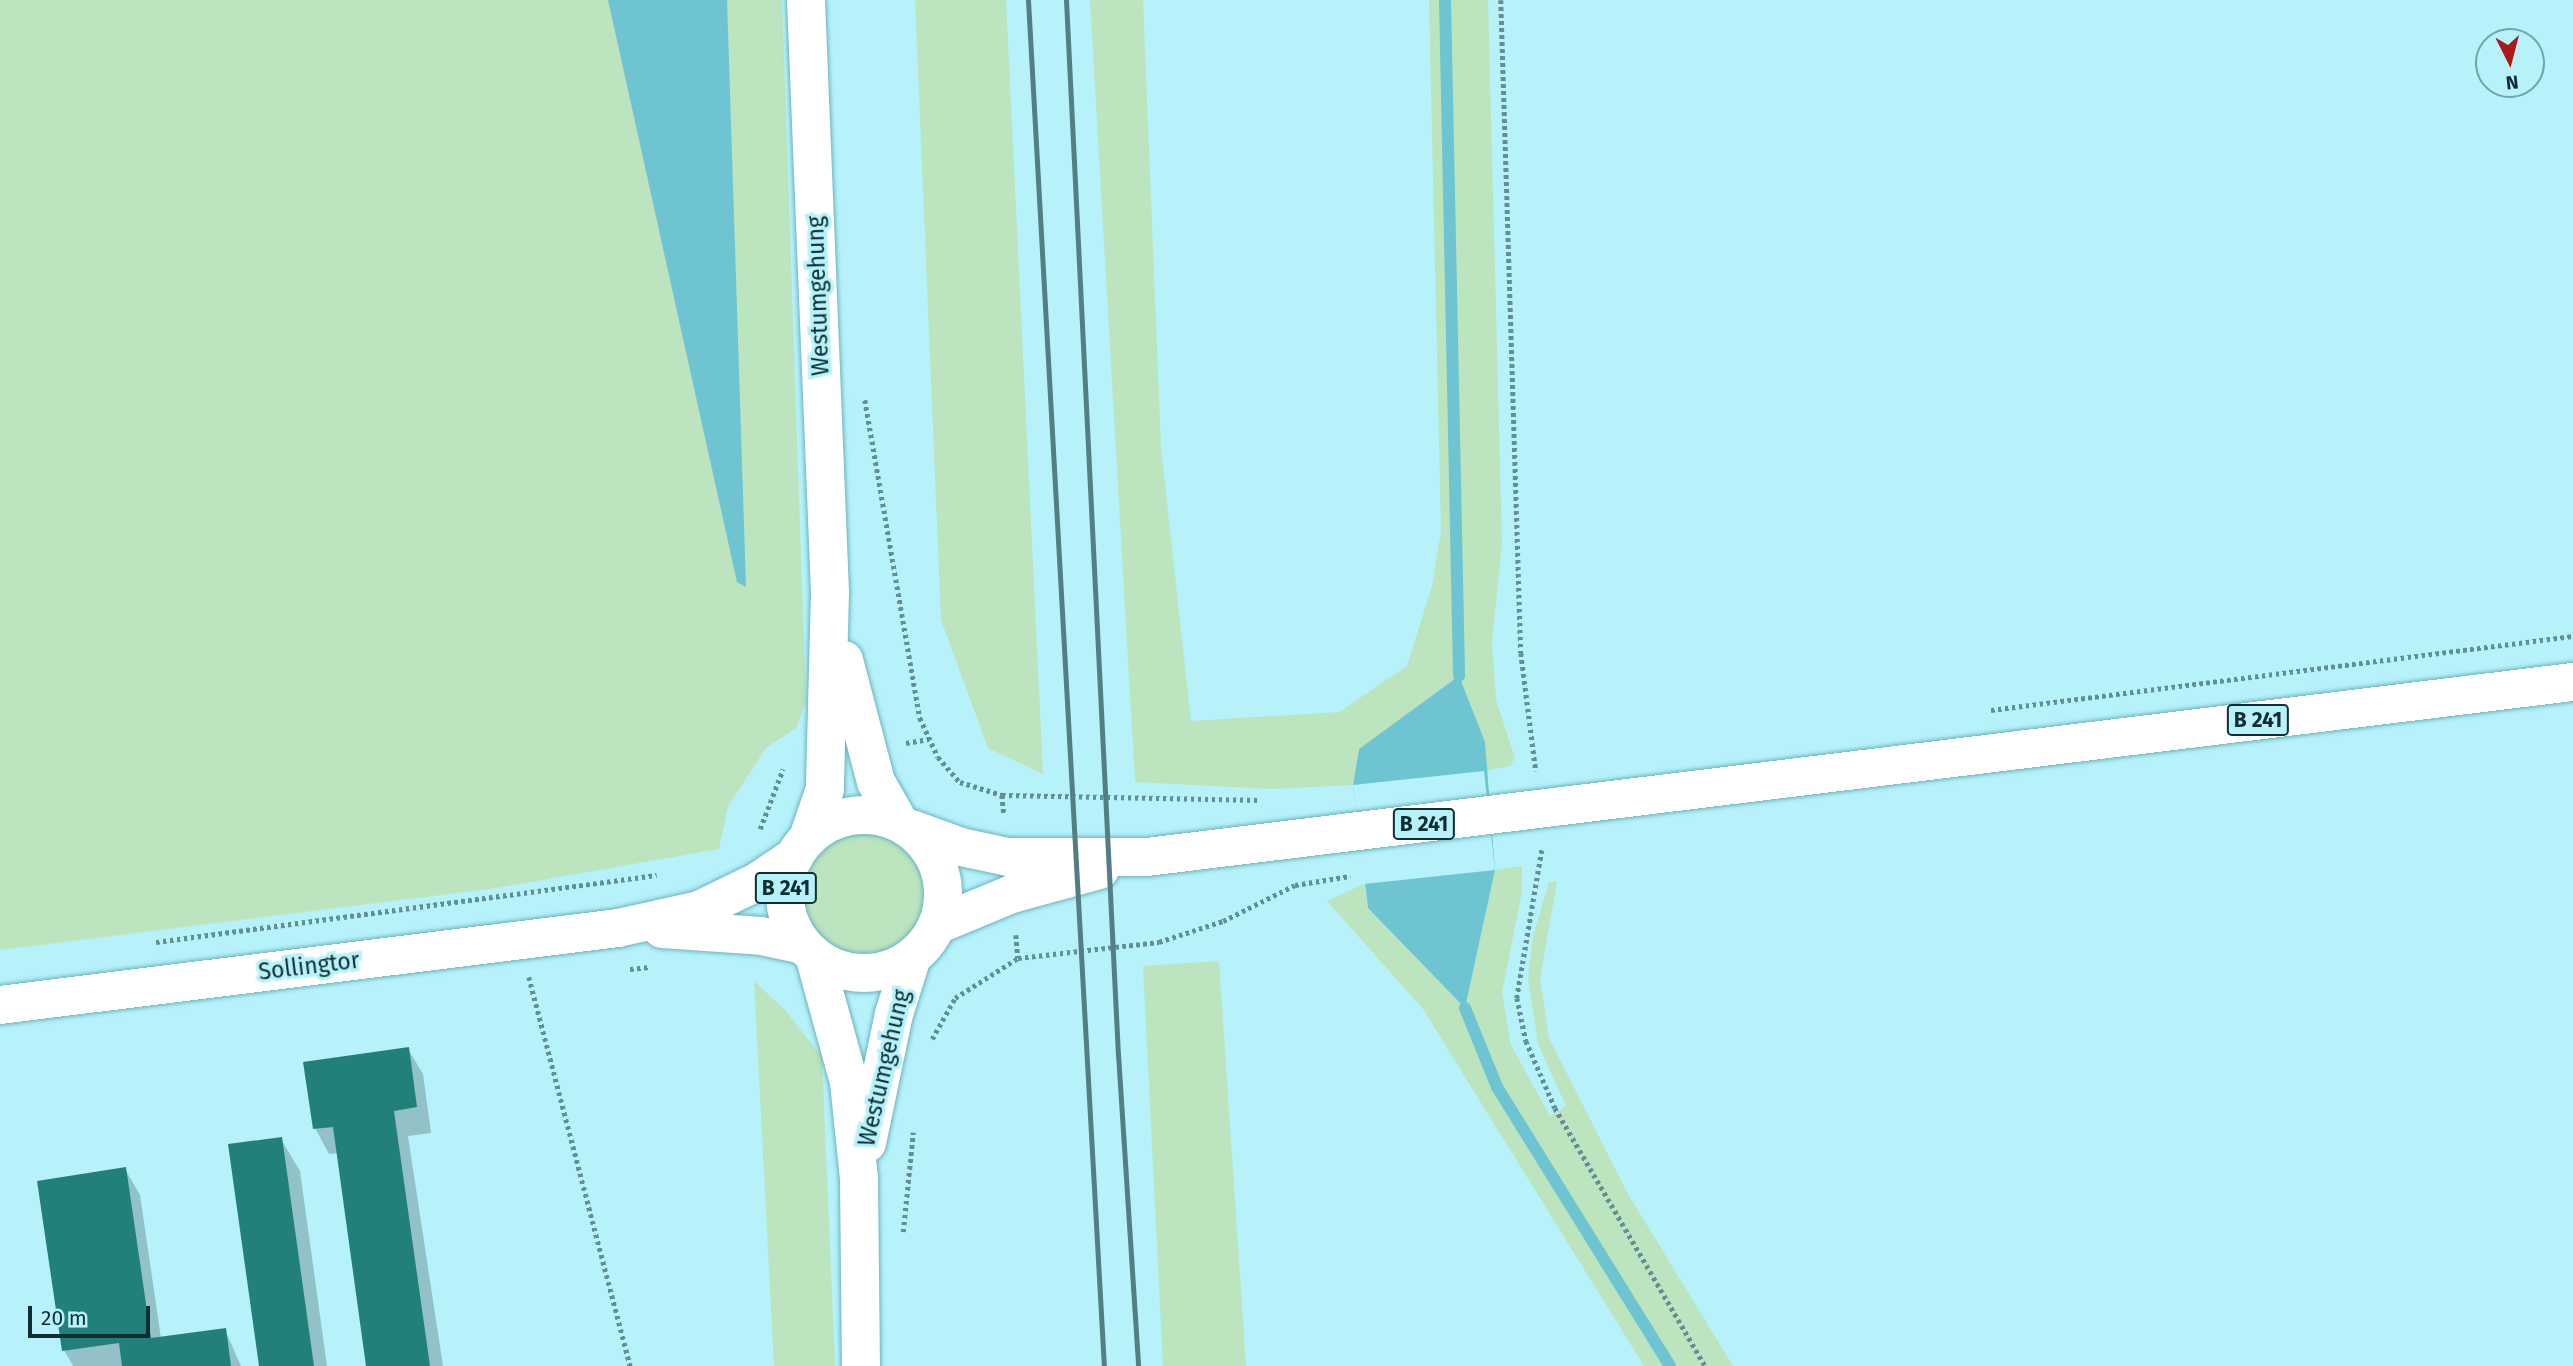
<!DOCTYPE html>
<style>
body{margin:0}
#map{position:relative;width:2573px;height:1366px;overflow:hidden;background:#b7f2fb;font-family:"Fira Sans",sans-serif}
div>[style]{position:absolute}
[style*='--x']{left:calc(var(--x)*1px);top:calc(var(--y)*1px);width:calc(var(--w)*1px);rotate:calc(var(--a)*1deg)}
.green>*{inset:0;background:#bbe4bf}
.round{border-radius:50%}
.water>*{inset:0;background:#6ec5d1}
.pier>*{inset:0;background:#b7f2fb}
.shadow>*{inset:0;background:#0003}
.stream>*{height:12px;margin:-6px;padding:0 6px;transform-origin:6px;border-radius:6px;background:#6ec5d1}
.building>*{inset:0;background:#21817a}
.path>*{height:4.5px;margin-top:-2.25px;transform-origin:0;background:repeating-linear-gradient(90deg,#618f95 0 3.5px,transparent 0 7px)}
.roads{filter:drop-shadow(0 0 2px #6ab4bf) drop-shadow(0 0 2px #6ab4bf)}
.secondary>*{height:38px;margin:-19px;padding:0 19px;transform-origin:19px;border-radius:19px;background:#fff}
.primary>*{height:38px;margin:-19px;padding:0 19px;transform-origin:19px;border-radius:19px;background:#fff}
.primary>.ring{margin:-19px;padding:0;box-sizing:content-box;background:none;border:38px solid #fff;border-radius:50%}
.rail>*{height:5px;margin:-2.5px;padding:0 2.5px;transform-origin:2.5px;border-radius:2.5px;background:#537e84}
span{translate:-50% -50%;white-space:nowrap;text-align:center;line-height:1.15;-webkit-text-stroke:7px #b7f2fb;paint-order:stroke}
.shield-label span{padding:2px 5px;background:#b7f2fb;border:2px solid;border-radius:5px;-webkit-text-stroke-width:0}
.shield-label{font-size:21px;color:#0e2e32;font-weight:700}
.street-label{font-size:23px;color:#0e2e32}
.north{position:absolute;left:2475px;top:28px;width:70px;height:70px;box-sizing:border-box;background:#b7f2fb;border:2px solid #73a4ab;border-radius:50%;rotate:174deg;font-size:19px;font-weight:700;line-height:28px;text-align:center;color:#0e2e32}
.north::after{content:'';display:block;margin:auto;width:24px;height:32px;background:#ab1918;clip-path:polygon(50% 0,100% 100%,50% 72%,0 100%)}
.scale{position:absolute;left:28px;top:1306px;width:122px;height:32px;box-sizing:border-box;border:4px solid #0e2e32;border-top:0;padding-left:9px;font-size:21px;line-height:24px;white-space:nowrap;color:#0e2e32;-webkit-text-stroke:5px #b7f2fb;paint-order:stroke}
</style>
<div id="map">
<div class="green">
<i style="clip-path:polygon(0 0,782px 0,806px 701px,797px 727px,766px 748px,728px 806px,719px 849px,497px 888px,0 950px)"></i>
<i style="clip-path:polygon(915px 0,1006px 0,1043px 774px,988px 748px,941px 620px)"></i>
<i style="clip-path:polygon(1090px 0,1143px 0,1161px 448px,1191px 721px,1339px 712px,1407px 666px,1432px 586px,1441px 531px,1429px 0,1488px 0,1502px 544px,1492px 642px,1496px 700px,1515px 758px,1510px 766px,1484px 771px,1485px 742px,1359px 749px,1353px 785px,1272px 789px,1135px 782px)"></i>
<i class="round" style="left:804px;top:834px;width:120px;height:120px"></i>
<i style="clip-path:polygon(1522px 866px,1522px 891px,1502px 993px,1511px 1045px,1550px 1116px,1566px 1106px,1538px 1044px,1528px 977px,1533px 936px,1549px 882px,1557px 882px,1540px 979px,1549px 1038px,1628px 1194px,1733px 1366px,1644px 1366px,1423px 1009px,1327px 901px,1364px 884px,1368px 908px,1465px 1007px,1495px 870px)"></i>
<i style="clip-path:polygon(1219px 961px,1246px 1366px,1163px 1366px,1143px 966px)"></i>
<i style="clip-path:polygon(754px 981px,785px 1010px,822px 1057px,835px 1366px,774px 1366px)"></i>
</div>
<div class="water">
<i style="clip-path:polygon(608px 0,727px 0,746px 587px,737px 582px)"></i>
<i style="clip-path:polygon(1459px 676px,1485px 742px,1495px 870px,1465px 1008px,1368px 908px,1353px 785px,1359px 749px)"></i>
</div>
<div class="pier">
<i style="clip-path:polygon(1484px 771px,1495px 870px,1364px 884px,1353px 785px)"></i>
</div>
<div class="shadow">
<i style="clip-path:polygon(408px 1049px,423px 1074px,431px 1133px,408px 1136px,443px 1366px,368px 1366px,339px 1153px,329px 1154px,315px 1128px)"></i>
<i style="clip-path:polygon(281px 1139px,300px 1171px,327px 1366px,260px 1366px)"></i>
<i style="clip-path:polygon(125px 1169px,140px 1195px,161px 1338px,225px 1330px,241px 1366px,73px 1366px,64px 1350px)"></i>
</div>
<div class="stream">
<i style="--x:1445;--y:0;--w:676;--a:88.81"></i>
<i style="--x:1465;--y:1008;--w:85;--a:67.9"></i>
<i style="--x:1497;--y:1087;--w:328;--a:58.2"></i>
</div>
<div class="building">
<i style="clip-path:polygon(409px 1047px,417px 1107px,394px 1111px,430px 1366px,366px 1366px,333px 1127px,313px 1129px,303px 1062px)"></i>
<i style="clip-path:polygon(282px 1137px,314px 1366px,259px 1366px,228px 1144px)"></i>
<i style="clip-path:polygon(126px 1167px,151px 1338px,226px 1328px,231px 1366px,122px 1366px,119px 1343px,62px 1351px,37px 1181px)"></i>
</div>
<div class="path">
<i style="--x:1501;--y:0;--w:653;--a:88.25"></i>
<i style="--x:1521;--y:653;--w:119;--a:82.8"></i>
<i style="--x:865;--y:400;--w:323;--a:80.2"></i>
<i style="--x:920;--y:718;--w:43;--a:65.2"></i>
<i style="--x:938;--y:757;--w:33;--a:49"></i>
<i style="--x:960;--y:782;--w:44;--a:17.2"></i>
<i style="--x:1002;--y:795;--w:259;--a:1.1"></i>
<i style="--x:1991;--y:710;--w:587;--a:-7.25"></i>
<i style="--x:906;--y:743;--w:23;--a:-10"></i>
<i style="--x:1002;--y:795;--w:20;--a:84"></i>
<i style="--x:760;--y:829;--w:64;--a:-69"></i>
<i style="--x:1542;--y:850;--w:150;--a:99.6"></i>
<i style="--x:1517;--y:998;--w:44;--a:78.2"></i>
<i style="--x:1526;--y:1041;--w:73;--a:66.6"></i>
<i style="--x:1555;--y:1108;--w:298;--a:59.8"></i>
<i style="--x:1016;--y:935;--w:23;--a:85"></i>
<i style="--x:156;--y:942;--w:505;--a:-7.62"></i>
<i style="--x:630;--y:969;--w:19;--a:-6"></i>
<i style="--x:529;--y:977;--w:402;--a:75.4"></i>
<i style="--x:932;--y:1039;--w:47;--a:-60.7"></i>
<i style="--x:955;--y:998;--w:75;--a:-32.4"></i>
<i style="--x:1018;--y:958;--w:142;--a:-6.5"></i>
<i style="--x:1159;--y:942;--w:67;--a:-18.2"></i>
<i style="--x:1223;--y:921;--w:80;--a:-26.6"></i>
<i style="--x:1295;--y:885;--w:56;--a:-9.3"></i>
<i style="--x:903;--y:1232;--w:100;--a:-84.2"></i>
</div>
<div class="roads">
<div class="secondary">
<i style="--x:662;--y:929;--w:99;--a:4"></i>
<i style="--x:761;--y:936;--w:43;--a:12.1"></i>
<i style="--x:0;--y:1005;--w:623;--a:-7.1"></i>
<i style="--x:618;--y:928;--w:83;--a:-12.5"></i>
<i style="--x:699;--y:910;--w:64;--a:-25.8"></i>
<i style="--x:757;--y:882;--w:45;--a:-34"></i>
</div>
<div class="primary">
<i style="--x:806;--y:0;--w:592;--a:87.68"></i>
<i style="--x:830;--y:592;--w:197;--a:91.5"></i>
<i style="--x:825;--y:789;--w:52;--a:109.1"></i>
<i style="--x:844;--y:660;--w:126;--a:75.3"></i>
<i style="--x:876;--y:782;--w:46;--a:60.1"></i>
<i class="ring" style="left:785px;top:815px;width:120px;height:120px"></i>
<i style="--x:911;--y:829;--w:53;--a:19.8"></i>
<i style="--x:961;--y:847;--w:48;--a:12"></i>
<i style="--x:1008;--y:857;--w:139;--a:0"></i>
<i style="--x:1147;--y:857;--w:1437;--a:-7"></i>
<i style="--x:937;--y:925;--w:81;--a:-22.5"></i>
<i style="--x:1012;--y:894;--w:91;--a:-15.3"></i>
<i style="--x:814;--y:955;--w:132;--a:74.6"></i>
<i style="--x:849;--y:1082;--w:98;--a:84.1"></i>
<i style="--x:859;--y:1179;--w:187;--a:89.4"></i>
<i style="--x:867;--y:1143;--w:132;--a:-78.2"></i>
<i style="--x:894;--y:1014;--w:60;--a:-72.5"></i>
</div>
</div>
<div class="rail">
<i style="--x:1028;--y:0;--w:1368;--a:86.82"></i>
<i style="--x:1066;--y:0;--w:1055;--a:87.18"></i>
<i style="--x:1118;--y:1054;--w:313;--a:86.3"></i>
</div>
<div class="shield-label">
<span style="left:2258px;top:720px">B 241</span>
<span style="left:1424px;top:824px">B 241</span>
<span style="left:786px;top:888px">B 241</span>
</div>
<div class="street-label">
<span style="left:818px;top:296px;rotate:-92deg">Westumgehung</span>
<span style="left:309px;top:966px;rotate:-7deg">Sollingtor</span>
<span style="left:884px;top:1068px;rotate:-77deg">Westumgehung</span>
</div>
<div class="north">N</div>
<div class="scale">20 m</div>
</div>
